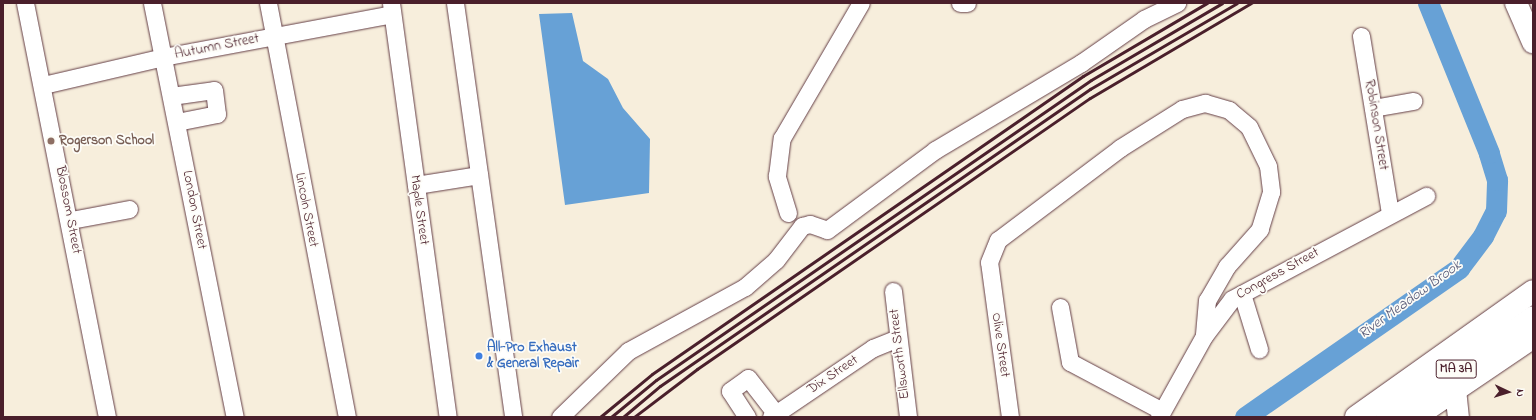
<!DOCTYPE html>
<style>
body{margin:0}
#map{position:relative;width:1536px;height:420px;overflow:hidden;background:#f7eedc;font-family:"Indie Flower",sans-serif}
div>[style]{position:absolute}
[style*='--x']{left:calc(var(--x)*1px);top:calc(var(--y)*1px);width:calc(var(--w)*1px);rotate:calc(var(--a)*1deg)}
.water>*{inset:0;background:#67a1d6}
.river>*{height:21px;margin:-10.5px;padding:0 10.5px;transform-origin:10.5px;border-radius:10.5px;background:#67a1d6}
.roads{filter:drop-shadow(0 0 1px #643e46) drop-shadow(0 0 1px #643e46)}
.minor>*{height:17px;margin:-8.5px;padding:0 8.5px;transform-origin:8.5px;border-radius:8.5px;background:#fff}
.major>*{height:21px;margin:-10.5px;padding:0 10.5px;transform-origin:10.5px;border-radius:10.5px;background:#fff}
.highway>*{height:22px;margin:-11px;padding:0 11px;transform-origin:11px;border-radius:11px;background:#fff}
.rail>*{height:3px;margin:-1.5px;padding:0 1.5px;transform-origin:1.5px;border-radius:1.5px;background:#4a1f2b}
.dots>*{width:11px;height:11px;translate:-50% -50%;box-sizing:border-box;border:2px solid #fdfcf7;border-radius:50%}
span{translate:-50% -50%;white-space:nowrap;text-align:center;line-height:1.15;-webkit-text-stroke:3.5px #fdfcf7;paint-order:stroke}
.shield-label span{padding:1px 3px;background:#fdfcf7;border:1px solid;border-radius:3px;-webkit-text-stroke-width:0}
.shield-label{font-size:13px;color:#4a1f2b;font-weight:700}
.street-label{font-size:14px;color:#4a1f2b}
.education-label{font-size:14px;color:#785e54;font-weight:700}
.left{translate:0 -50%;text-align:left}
.shop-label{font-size:14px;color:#366cbe;font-weight:700}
.water-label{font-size:15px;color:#575a78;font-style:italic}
.frame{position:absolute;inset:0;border:4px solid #4a1f2b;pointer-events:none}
.north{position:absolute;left:1488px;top:372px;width:40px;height:40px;-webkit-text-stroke:3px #fdfcf7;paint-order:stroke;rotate:94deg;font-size:11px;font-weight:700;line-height:16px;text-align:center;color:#4a1f2b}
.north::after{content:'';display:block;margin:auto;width:14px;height:18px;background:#4a1f2b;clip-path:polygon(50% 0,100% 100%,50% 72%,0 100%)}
</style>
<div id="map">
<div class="water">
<i style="clip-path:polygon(572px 13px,583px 61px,608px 79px,623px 108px,650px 139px,649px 193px,565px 205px,539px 14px)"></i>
</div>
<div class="river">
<i style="--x:1245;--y:417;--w:261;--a:-34.8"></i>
<i style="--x:1459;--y:268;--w:40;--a:-53"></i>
<i style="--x:1483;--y:236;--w:28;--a:-63"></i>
<i style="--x:1496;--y:211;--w:31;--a:-88"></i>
<i style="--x:1497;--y:180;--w:28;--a:-107"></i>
<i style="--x:1489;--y:153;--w:162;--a:-112.1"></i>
</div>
<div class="roads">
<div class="minor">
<i style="--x:25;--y:3;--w:422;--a:78.8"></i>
<i style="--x:152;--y:3;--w:422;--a:78.7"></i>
<i style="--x:268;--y:3;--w:421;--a:79.2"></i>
<i style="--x:391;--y:3;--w:418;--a:82.2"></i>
<i style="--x:455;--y:3;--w:418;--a:82"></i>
<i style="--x:960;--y:3;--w:7;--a:0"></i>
<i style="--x:1361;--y:36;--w:180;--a:80.7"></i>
<i style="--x:43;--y:85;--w:123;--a:-13.1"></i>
<i style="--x:163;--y:57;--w:233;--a:-10.6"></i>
<i style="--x:171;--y:96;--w:43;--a:-7.9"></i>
<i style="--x:214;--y:90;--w:24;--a:83"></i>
<i style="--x:217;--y:114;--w:41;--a:168.7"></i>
<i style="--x:1373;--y:108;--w:41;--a:-9.9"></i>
<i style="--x:416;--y:185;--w:64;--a:-9"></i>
<i style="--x:788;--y:213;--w:39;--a:-107"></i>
<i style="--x:777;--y:176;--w:38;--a:-83"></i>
<i style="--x:782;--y:138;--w:156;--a:-59.7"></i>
<i style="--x:71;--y:220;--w:59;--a:-10.7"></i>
<i style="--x:893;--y:291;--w:127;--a:83.2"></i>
<i style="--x:1242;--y:294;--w:58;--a:72.8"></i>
<i style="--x:1060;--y:307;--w:56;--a:79.7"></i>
<i style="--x:1070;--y:362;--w:104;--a:28"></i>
<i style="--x:560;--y:417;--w:95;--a:-44.1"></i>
<i style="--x:628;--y:351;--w:133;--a:-28.7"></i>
<i style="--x:745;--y:287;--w:41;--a:-41.1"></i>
<i style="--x:776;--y:260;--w:43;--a:-52.6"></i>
<i style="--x:802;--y:226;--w:8;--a:-14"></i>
<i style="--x:810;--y:224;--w:18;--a:19"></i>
<i style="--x:827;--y:230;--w:134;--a:-36.5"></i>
<i style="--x:935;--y:150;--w:170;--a:-30.8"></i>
<i style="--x:1081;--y:63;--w:77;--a:-34.9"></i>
<i style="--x:1144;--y:19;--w:37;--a:-26"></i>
<i style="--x:747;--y:417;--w:31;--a:-123"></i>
<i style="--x:730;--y:391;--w:22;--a:-36"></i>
<i style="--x:748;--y:378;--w:46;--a:52.1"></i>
<i style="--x:771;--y:417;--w:123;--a:-34.1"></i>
<i style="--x:873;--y:348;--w:27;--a:-22"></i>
<i style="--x:1010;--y:417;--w:156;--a:-97.7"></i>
<i style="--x:989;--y:262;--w:24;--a:-68"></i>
<i style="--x:998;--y:240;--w:153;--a:-37"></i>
<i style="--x:1120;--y:148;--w:73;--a:-32.2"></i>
<i style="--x:1182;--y:109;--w:24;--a:-15"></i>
<i style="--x:1205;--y:103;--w:25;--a:16"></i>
<i style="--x:1229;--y:110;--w:26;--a:40"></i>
<i style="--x:1249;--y:127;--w:43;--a:64"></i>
<i style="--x:1268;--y:166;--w:26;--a:83"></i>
<i style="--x:1271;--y:192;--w:39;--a:107"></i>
<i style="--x:1260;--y:229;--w:50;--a:131.7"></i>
<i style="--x:1227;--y:266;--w:39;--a:120"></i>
<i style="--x:1207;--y:300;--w:36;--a:95"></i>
<i style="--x:1159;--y:417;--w:93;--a:-60.9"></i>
<i style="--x:1204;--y:336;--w:46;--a:-52.9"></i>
<i style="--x:1232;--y:299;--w:220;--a:-28"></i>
</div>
<div class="major">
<i style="--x:1455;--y:389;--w:28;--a:84"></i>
<i style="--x:1386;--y:417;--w:178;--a:-34.5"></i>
<i style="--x:1415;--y:417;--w:143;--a:-34.1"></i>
</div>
<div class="highway">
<i style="--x:1516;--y:3;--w:43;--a:66.4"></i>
<i style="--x:1356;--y:417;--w:217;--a:-35.4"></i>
</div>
</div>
<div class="rail">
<i style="--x:600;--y:417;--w:67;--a:-39.6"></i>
<i style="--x:652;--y:374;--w:524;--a:-34.66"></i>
<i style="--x:1083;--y:76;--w:144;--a:-30.5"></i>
<i style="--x:611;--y:417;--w:58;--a:-39.4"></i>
<i style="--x:656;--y:380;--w:528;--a:-34.59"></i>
<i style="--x:1091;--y:80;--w:152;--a:-30.4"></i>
<i style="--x:623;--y:417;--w:48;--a:-40"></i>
<i style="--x:660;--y:386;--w:523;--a:-34.63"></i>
<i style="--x:1090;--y:89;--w:170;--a:-30.3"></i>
<i style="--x:634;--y:417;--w:79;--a:-37.3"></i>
<i style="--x:697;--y:369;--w:477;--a:-34.6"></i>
<i style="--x:1090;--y:98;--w:187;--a:-30.5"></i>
</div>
<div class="dots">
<i style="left:51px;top:141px;background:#8d6e63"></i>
<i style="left:479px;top:356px;background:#3f7fe0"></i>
</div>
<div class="shield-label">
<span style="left:1456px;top:369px">MA 3A</span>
</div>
<div class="street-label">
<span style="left:217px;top:47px;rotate:-11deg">Autumn Street</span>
<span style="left:1376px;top:125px;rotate:81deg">Robinson Street</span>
<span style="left:68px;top:210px;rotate:79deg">Blossom Street</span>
<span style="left:194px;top:210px;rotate:79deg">London Street</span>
<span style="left:306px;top:210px;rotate:79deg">Lincoln Street</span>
<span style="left:419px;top:210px;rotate:82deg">Maple Street</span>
<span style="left:1278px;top:274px;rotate:-29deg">Congress Street</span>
<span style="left:1000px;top:345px;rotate:82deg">Olive Street</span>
<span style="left:900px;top:354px;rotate:-97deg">Ellsworth Street</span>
<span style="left:833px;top:375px;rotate:-34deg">Dix Street</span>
</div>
<div class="education-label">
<span class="left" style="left:59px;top:141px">Rogerson School</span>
</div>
<div class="shop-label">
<span class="left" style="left:487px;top:356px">All-Pro Exhaust<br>&amp; General Repair</span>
</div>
<div class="water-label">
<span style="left:1410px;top:300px;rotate:-36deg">River Meadow Brook</span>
</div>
<div class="frame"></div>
<div class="north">N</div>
</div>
